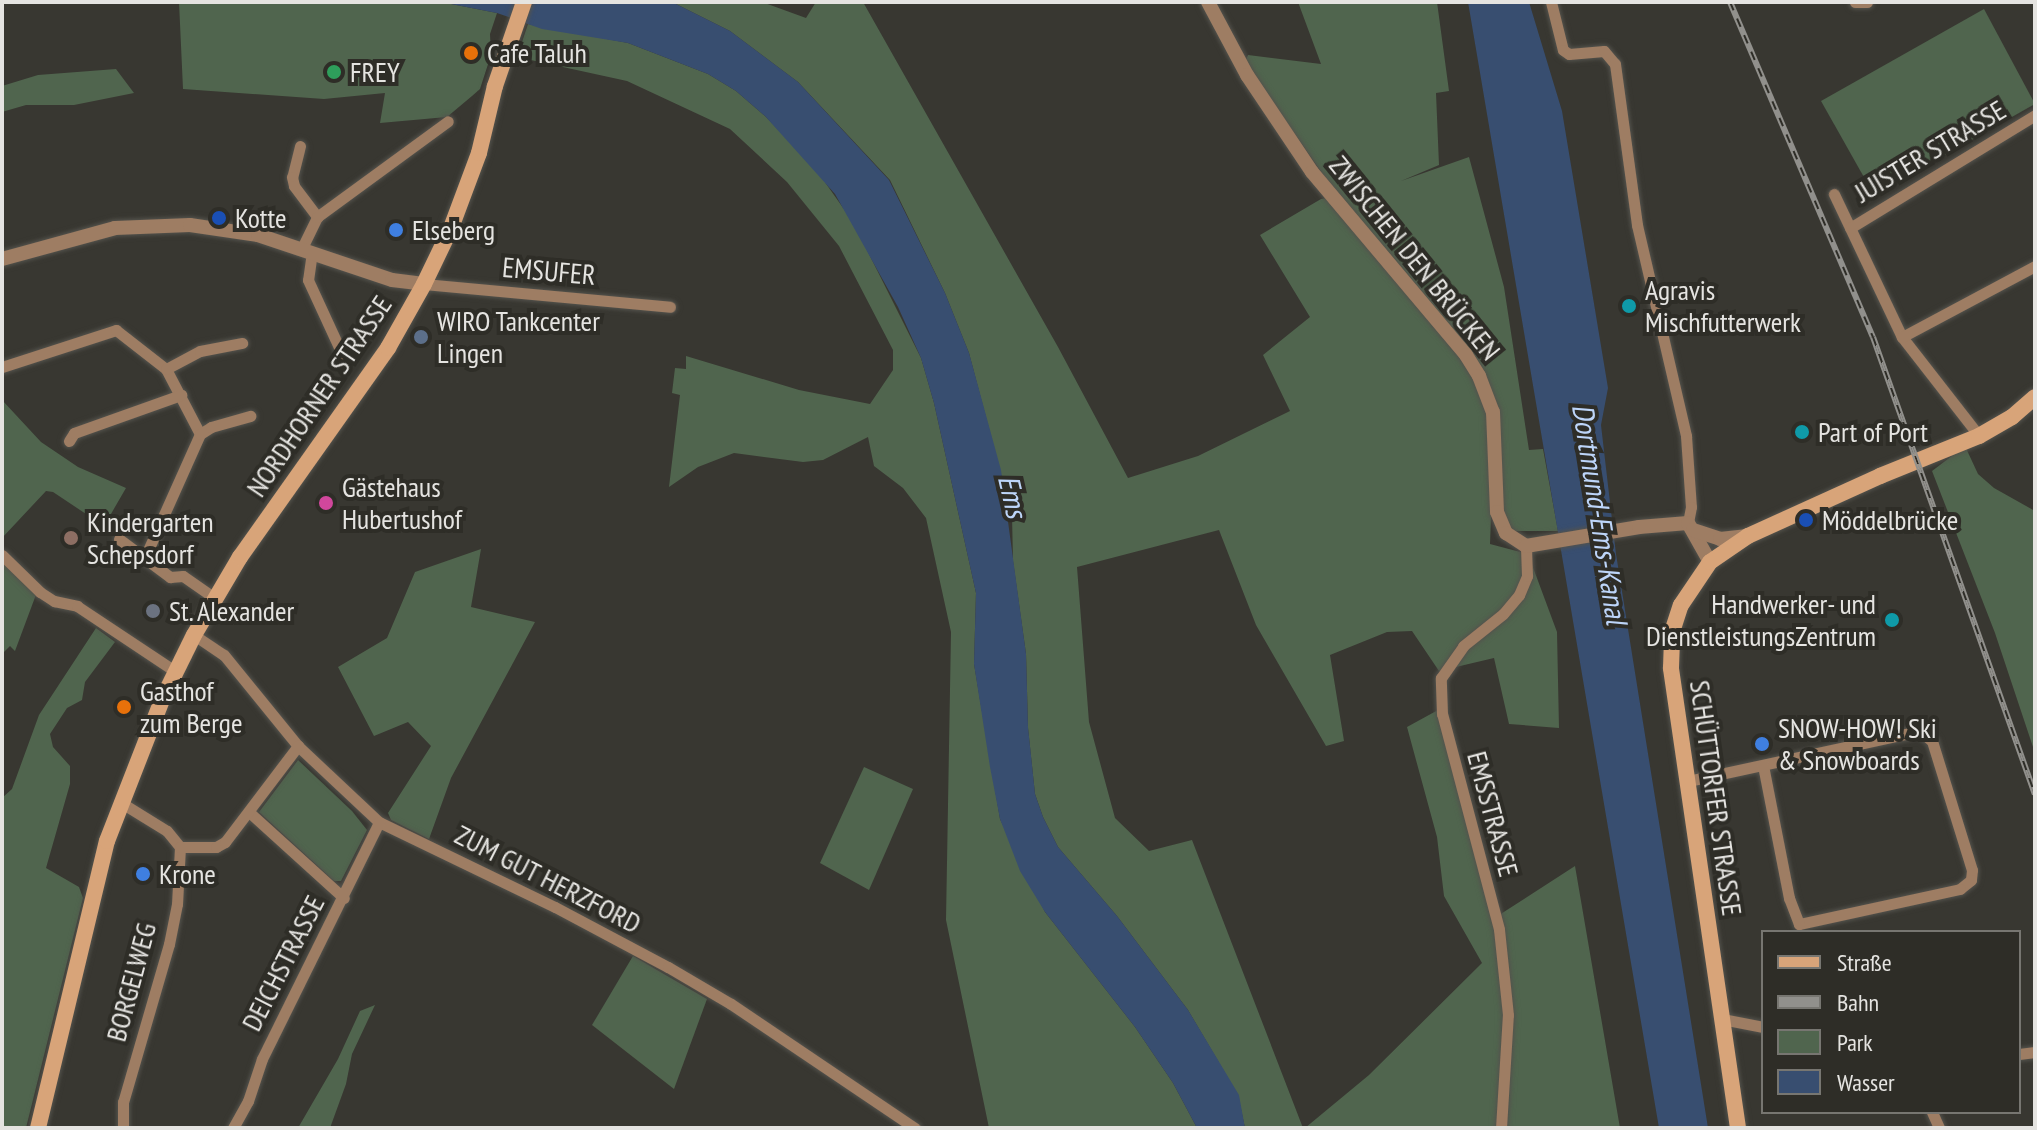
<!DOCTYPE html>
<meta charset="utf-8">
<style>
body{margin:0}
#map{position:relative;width:2037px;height:1130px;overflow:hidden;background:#383731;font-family:"PT Sans Narrow",sans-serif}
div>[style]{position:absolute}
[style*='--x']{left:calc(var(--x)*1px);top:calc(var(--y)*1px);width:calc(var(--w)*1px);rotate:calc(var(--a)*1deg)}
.green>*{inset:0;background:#50654e}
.water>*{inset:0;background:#384e70}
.roads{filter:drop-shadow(0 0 2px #54534d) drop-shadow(0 0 2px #54534d)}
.minor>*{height:11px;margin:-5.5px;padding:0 5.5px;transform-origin:5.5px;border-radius:5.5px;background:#9e7d63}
.tertiary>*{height:14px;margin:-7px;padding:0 7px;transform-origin:7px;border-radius:7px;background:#9e7d63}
.secondary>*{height:16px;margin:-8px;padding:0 8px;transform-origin:8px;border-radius:8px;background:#d8a479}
.rail>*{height:6px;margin-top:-3px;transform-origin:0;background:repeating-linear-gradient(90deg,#2e2d27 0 9px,#91908c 0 18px);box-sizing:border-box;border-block:2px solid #91908c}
.dots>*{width:22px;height:22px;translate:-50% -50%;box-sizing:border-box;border:4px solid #2e2d27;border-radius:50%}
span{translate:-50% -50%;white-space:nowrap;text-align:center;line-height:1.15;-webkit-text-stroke:8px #2e2d27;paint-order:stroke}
.poi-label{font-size:28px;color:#e5e4e1}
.left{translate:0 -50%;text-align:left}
.right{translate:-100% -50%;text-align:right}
.street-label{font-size:28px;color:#e5e4e1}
.water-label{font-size:30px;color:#bdd5f9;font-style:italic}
.frame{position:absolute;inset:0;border:4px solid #e5e4e1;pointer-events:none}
.legend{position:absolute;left:1761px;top:930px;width:260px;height:184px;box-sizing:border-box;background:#2e2d27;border:2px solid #777671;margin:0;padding:10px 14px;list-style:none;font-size:24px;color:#e5e4e1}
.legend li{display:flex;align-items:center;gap:16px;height:40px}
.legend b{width:40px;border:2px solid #777671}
</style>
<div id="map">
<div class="green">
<i style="clip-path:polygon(179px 2px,441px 2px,497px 13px,490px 34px,491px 55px,480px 89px,472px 96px,447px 117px,380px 123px,385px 93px,324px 99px,183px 89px)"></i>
<i style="clip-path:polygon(672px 2px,762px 2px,806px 18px,816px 2px,863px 2px,1058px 347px,1128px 478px,1198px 456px,1290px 411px,1263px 355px,1310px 317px,1260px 235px,1321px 199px,1338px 196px,1245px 62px,1248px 55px,1321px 64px,1298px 2px,1437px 2px,1449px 91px,1436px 93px,1439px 165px,1401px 181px,1469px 157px,1504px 287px,1529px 450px,1543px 449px,1558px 531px,1511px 531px,1503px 512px,1493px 466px,1490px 544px,1528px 554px,1557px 632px,1559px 728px,1509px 724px,1494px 658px,1439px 671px,1412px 631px,1387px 632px,1330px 655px,1344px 741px,1326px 746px,1256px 625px,1219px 530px,1077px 567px,1089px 722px,1115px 818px,1149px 851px,1192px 840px,1303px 1128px,1245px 1128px,1238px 1095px,1188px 1010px,1117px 916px,1058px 847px,1043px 817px,1035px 794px,1028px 728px,1026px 654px,1013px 561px,1012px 516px,969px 353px,945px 293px,890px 180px,798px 82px,730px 31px)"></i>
<i style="clip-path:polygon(1984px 9px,2035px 104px,1874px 195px,1821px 101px)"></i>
<i style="clip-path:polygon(528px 24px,628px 43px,708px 74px,736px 91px,765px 116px,815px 168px,853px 222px,921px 358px,934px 403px,976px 593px,974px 664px,1000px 819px,1045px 912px,1135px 1027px,1173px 1083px,1197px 1128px,989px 1128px,946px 920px,951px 632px,926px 518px,903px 488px,874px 466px,868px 437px,823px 460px,803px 462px,734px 453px,698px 467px,669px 487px,680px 395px,672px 393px,675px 368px,686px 369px,686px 356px,799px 390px,870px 404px,893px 370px,893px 350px,839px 246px,787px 182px,730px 129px,627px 81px,517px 57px)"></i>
<i style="clip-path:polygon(116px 69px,134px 93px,74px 105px,26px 105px,2px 112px,2px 86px,38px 75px)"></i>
<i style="clip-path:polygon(2px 400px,41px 442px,78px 467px,126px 488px,104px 526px,53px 492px,46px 491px,2px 538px)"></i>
<i style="clip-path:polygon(1965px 446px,1978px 474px,1994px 488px,2035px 511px,2035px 753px,1995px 633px,1932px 471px)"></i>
<i style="clip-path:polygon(481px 549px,471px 607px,535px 622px,451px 778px,429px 839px,391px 820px,388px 813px,431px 746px,408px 722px,374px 736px,338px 667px,387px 638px,415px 572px)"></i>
<i style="clip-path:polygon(2px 556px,37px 592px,15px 651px,10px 646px,2px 654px)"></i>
<i style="clip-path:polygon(96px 628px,115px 642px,85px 682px,82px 700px,67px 708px,50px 734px,53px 747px,70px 766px,70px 784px,46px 868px,79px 887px,83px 898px,26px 1128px,2px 1128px,2px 798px,12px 789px,39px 715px)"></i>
<i style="clip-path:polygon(1438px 710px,1496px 917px,1575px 866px,1620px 1128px,1305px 1128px,1369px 1075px,1482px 963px,1444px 896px,1437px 837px,1407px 727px)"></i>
<i style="clip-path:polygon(298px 760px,352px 811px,367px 830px,341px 881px,334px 881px,259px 812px)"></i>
<i style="clip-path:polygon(864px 767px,913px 789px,869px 890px,820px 863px)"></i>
<i style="clip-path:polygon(633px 956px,707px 999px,674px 1089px,592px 1025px)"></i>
<i style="clip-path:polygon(375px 1005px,352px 1054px,346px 1084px,330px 1128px,298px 1128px,338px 1059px,360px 1011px)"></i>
</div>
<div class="water">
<i style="clip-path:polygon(441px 2px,672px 2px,730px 31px,798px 82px,889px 180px,945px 293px,969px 353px,1001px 470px,1026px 654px,1028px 727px,1035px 794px,1043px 817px,1058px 847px,1117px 916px,1188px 1010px,1239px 1095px,1245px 1128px,1197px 1128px,1173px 1083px,1135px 1027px,1045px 912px,1020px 871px,1000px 819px,990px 767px,974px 664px,976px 593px,934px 403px,921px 358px,898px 307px,835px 194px,765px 116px,736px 91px,708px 74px,628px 43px,542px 29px,497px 13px)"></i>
<i style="clip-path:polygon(1468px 2px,1529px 2px,1562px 111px,1608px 388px,1601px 425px,1616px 554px,1708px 1128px,1659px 1128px)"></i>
</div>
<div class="roads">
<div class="minor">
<i style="--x:1551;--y:2;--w:49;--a:76"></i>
<i style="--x:1563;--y:50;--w:7;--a:34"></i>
<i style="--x:1569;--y:54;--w:35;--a:-5"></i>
<i style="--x:1604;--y:51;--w:17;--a:50"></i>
<i style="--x:1615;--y:64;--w:162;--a:82.2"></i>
<i style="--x:1637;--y:225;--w:217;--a:76.9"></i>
<i style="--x:1686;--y:436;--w:71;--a:86"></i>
<i style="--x:1691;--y:507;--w:16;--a:101"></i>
<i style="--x:1855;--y:2;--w:12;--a:0"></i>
<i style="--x:300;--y:146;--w:32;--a:104"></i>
<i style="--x:292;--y:177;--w:9;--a:77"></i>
<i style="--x:294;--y:186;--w:39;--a:53"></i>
<i style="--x:1834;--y:194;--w:158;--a:64.6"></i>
<i style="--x:1902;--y:337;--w:125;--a:52.1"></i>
<i style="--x:1850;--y:228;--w:217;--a:-31.4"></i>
<i style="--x:302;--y:248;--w:34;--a:-64"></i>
<i style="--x:317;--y:217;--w:162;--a:-36.2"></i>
<i style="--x:312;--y:252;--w:28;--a:98"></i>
<i style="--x:308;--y:280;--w:84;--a:65.3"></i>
<i style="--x:424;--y:284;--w:247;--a:5.3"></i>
<i style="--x:1902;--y:337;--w:151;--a:-28.1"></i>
<i style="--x:2;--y:367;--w:120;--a:-18"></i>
<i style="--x:116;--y:330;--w:63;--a:38"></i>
<i style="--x:166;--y:369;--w:73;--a:62.4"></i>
<i style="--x:200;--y:434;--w:135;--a:114.1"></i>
<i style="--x:166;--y:369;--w:38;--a:-28"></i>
<i style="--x:200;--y:351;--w:43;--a:-10.8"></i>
<i style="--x:200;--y:434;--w:13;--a:-32"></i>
<i style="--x:211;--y:427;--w:41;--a:-15.8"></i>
<i style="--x:69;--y:441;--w:9;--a:-58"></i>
<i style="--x:74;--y:433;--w:114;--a:-19.6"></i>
<i style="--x:119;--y:539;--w:64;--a:36.7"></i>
<i style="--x:170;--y:577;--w:13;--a:-4"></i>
<i style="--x:183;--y:576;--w:39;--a:35"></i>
<i style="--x:2;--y:555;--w:53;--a:44.2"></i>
<i style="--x:40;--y:592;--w:17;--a:33"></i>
<i style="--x:54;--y:601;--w:24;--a:12"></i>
<i style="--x:77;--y:606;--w:118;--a:33.6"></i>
<i style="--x:194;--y:635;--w:36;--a:34"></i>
<i style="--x:224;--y:655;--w:117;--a:50.9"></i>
<i style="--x:298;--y:746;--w:111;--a:43.2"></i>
<i style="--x:379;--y:822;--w:195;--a:25.8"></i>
<i style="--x:555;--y:907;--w:128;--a:28"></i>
<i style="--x:668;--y:967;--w:73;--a:30.4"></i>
<i style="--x:731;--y:1004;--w:222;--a:34"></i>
<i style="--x:1688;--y:781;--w:237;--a:-12.2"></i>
<i style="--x:1920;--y:731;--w:16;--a:40"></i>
<i style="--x:1932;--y:741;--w:135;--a:72.8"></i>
<i style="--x:1972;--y:870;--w:10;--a:96"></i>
<i style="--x:1971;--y:880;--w:14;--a:141"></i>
<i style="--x:1960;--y:889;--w:165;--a:167.7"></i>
<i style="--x:1799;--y:924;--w:28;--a:-111"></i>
<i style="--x:1789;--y:898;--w:135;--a:-101.1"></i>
<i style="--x:120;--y:802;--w:55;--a:31.7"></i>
<i style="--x:167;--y:831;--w:21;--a:51"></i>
<i style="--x:180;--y:847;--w:57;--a:93"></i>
<i style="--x:177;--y:904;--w:41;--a:101.3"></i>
<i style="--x:169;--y:944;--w:165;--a:106.2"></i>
<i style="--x:123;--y:1102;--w:26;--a:90"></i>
<i style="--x:249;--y:812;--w:128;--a:42.2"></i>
<i style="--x:180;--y:847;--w:36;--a:0"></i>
<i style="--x:216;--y:847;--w:10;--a:-29"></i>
<i style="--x:225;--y:842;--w:121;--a:-52.8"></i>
<i style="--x:1722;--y:1019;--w:42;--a:11"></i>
<i style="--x:2019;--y:1054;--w:16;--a:-7"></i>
<i style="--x:1932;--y:1112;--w:17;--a:66"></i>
<i style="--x:233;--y:1128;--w:31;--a:-61"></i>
<i style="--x:248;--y:1101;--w:44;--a:-71.6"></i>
<i style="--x:262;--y:1059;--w:264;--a:-63.7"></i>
<i style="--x:1501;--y:1128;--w:113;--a:-86.5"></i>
<i style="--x:1508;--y:1015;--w:86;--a:-96"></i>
<i style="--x:1499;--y:929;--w:222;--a:-104.8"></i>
<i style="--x:1442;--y:714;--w:36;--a:-92"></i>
<i style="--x:1441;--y:678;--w:39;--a:-55"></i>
<i style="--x:1463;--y:646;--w:51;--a:-38.7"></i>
<i style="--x:1503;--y:614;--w:25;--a:-50"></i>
<i style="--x:1519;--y:595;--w:21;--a:-67"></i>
<i style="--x:1527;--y:576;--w:30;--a:-92"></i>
</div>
<div class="tertiary">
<i style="--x:1208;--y:2;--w:83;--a:61.9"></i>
<i style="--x:1247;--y:75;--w:117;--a:56.2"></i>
<i style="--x:1312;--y:172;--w:239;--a:49.9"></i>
<i style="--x:1466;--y:355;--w:25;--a:58"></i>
<i style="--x:1479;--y:376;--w:39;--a:69"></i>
<i style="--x:1493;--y:412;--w:100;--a:87.7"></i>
<i style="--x:1497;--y:512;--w:23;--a:67"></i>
<i style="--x:1506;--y:533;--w:24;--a:33"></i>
<i style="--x:1526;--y:546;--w:115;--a:-9.5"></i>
<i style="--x:1639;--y:527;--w:49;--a:-4.7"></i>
<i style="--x:1688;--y:523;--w:45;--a:60.6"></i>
<i style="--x:2;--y:259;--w:117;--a:-15.3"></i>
<i style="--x:115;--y:228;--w:75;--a:-2.3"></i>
<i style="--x:190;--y:225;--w:69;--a:8.4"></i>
<i style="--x:258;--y:235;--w:141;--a:18.6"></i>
<i style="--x:392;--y:280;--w:32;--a:7"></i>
<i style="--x:1693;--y:530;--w:28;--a:18"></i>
<i style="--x:1720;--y:539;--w:28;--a:-6"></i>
</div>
<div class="secondary">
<i style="--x:38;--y:1128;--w:295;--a:-76.5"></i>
<i style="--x:107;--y:841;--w:151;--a:-68.7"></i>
<i style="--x:162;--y:700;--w:72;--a:-63.8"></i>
<i style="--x:194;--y:635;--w:91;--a:-59.5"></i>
<i style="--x:240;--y:557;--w:256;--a:-54.7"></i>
<i style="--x:388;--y:348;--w:73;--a:-60.6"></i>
<i style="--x:424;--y:284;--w:62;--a:-64.3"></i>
<i style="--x:451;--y:228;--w:80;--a:-69.5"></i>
<i style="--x:479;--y:153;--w:69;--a:-76.6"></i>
<i style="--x:495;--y:86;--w:89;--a:-71"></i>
<i style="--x:1738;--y:1128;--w:465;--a:-98.3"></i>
<i style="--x:1671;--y:668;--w:36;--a:-88"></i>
<i style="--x:1672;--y:632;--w:28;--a:-72"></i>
<i style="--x:1681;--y:605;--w:52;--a:-56"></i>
<i style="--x:1710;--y:562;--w:46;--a:-34.4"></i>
<i style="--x:1748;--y:536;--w:145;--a:-24.4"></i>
<i style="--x:1880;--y:476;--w:107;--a:-22"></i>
<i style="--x:1979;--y:436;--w:38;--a:-30"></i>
<i style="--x:2012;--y:417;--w:30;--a:-41"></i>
</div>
</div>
<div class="rail">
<i style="--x:1730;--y:2;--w:364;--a:66.9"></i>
<i style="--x:1873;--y:337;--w:485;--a:70.5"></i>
</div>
<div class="dots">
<i style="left:471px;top:53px;background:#e8710a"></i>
<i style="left:334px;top:72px;background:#2e9e5b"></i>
<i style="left:219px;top:218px;background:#1a4fb4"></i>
<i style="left:396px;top:230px;background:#3f7fe0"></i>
<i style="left:1629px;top:306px;background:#0f9aa8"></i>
<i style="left:421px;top:337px;background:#5c6f8a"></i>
<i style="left:1802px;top:432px;background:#0f9aa8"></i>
<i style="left:326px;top:503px;background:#d1479c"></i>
<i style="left:1806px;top:520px;background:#1a4fb4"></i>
<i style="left:71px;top:538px;background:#8d6e63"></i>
<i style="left:153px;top:611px;background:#6b7280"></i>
<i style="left:1892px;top:620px;background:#0f9aa8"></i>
<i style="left:124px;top:707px;background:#e8710a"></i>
<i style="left:1762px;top:744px;background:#3f7fe0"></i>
<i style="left:143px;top:874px;background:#3f7fe0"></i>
</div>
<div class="poi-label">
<span class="left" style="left:487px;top:53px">Cafe Taluh</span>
<span class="left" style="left:350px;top:72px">FREY</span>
<span class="left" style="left:235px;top:218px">Kotte</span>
<span class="left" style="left:412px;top:230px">Elseberg</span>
<span class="left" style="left:1645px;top:306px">Agravis<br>Mischfutterwerk</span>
<span class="left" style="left:437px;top:337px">WIRO Tankcenter<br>Lingen</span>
<span class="left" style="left:1818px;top:432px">Part of Port</span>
<span class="left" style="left:342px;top:503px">Gästehaus<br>Hubertushof</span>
<span class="left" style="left:1822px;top:520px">Möddelbrücke</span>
<span class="left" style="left:87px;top:538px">Kindergarten<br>Schepsdorf</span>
<span class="right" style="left:1876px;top:620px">Handwerker- und<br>DienstleistungsZentrum</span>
<span class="left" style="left:169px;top:611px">St. Alexander</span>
<span class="left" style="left:140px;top:707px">Gasthof<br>zum Berge</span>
<span class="left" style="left:1778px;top:744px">SNOW-HOW! Ski<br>&amp; Snowboards</span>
<span class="left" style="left:159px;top:874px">Krone</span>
</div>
<div class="street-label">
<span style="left:1930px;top:151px;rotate:-31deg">JUISTER STRASSE</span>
<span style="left:1415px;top:258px;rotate:51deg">ZWISCHEN DEN BRÜCKEN</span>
<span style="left:549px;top:271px;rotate:5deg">EMSUFER</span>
<span style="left:319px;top:396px;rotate:-56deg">NORDHORNER STRASSE</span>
<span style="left:1716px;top:798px;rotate:82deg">SCHÜTTORFER STRASSE</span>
<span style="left:1493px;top:814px;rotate:75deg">EMSSTRASSE</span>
<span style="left:548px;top:879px;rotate:27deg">ZUM GUT HERZFORD</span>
<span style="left:283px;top:963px;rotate:-63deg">DEICHSTRASSE</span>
<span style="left:131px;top:982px;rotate:-75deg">BORGELWEG</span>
</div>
<div class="water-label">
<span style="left:1013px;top:496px;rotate:77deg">Ems</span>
<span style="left:1600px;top:514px;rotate:81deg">Dortmund-Ems-Kanal</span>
</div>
<div class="frame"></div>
<ul class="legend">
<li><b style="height:10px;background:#d8a479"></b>Straße</li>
<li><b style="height:10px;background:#91908c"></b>Bahn</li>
<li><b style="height:22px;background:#50654e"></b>Park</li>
<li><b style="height:22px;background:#384e70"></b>Wasser</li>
</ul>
</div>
